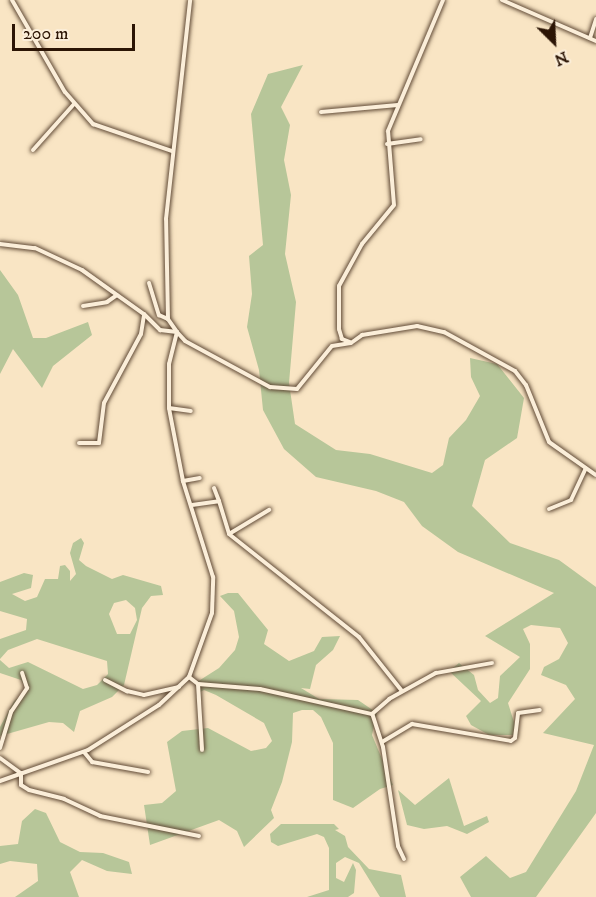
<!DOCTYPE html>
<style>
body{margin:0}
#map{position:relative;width:596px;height:897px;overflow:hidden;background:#f9e5c4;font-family:"IM FELL DW Pica",serif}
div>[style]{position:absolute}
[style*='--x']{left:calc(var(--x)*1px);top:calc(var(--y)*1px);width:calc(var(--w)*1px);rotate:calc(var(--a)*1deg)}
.green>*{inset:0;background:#b7c699}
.roads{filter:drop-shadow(0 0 2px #5f4935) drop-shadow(0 0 2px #5f4935)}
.street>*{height:4px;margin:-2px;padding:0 2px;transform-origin:2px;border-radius:2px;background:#fbeed9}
span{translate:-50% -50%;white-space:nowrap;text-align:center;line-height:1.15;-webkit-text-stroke:4.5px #fbeed9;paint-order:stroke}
.north{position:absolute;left:524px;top:12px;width:60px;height:60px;-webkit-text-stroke:4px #fbeed9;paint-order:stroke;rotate:156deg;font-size:16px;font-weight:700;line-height:24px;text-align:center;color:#2c1505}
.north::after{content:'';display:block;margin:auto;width:21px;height:27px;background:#2c1505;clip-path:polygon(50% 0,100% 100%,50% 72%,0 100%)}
.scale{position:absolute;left:12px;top:24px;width:123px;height:27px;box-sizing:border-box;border:3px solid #2c1505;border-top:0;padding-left:8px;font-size:18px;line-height:21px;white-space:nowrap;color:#2c1505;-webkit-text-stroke:4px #fbeed9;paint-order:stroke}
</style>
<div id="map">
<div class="green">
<i style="clip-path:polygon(303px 65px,281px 107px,290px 125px,284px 160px,291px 195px,285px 254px,296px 302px,289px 383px,295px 424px,336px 450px,370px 454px,432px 473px,443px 465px,449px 438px,466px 420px,480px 396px,471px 377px,470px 358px,497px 364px,524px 398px,517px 438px,485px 460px,472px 506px,510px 543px,559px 560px,596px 587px,596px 813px,536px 897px,471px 897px,460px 877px,486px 856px,510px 878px,526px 872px,576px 791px,594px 745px,543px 733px,575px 699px,566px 685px,541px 675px,544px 667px,559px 659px,568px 643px,560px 628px,531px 625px,523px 629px,530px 644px,530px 669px,508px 703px,518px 735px,489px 735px,471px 725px,466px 716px,481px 701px,449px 671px,459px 663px,474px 675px,478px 690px,490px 703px,498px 698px,500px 676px,520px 657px,485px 636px,554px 593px,458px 552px,422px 526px,404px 502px,376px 491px,316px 477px,284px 449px,263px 410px,259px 370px,247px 327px,252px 294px,249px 256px,263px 245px,251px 114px,268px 74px)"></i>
<i style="clip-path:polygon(0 270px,18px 295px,33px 338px,46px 338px,88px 322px,92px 335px,53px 366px,42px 388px,13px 349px,0 374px)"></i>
<i style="clip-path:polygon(evenodd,81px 538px,84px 543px,79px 560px,86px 566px,112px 579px,123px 575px,161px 586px,163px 595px,151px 596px,142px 608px,124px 685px,112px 697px,80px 711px,74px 732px,63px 723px,49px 722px,0 736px,0 727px,14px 701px,27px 690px,21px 680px,0 673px,0 660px,9px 668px,28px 662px,83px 689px,97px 685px,108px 674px,107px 661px,37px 639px,8px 650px,0 659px,0 639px,26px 630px,27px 619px,0 611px,0 582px,24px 573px,33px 575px,31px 588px,12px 594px,25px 601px,37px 597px,45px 579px,58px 579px,60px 566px,65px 565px,70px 571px,70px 581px,76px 574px,70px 553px,73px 543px,81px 538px,126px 600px,135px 608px,137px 620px,130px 634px,117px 634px,109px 614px,114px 603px,126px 600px)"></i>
<i style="clip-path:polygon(228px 593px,238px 593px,268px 630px,264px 644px,289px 661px,314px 651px,322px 637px,340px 636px,333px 650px,316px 665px,310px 689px,301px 688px,319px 699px,358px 700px,377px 713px,372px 735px,393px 785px,380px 789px,353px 808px,333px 800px,333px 743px,321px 717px,313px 710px,302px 710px,293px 713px,292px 742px,282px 782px,271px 810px,274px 818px,244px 847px,237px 831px,219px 820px,150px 845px,144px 805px,162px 803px,176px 791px,167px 742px,182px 731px,208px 728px,251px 751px,266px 748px,272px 741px,264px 723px,216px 695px,204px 690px,198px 693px,197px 682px,219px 668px,235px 650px,239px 637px,234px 611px,220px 596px)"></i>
<i style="clip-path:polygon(449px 778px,464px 826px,487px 816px,489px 822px,467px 834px,447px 826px,424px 829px,407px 825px,398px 790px,415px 805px)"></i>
<i style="clip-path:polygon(35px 809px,46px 813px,60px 842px,80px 852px,103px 853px,129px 862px,132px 874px,107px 871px,82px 860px,70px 872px,79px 897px,15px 897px,38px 881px,37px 864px,10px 861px,0 864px,0 846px,18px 844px,22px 821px)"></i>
<i style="clip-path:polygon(281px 824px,334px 824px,339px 829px,335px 830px,345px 836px,348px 847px,369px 869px,401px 875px,406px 897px,380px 897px,359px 863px,345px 857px,336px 863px,336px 878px,344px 882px,353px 863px,356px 870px,354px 893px,348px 897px,307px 897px,329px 890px,329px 848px,324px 837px,317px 834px,278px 846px,271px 842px,270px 834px)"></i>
</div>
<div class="roads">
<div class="street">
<i style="--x:12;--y:0;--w:106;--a:60.1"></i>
<i style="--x:65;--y:92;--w:43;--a:48.8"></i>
<i style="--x:93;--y:124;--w:83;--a:18.9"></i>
<i style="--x:502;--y:0;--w:103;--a:23.6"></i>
<i style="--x:590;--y:38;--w:20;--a:-72"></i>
<i style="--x:321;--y:112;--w:77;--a:-5.2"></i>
<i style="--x:387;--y:144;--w:34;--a:-8"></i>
<i style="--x:33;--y:150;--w:62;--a:-48.3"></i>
<i style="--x:0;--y:244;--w:35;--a:7"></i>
<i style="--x:35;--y:248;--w:52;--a:25.1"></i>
<i style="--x:82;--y:270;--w:76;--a:35.4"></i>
<i style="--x:144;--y:314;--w:23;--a:45"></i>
<i style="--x:160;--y:330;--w:17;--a:7"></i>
<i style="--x:177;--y:332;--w:12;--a:48"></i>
<i style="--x:185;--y:341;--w:97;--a:28.4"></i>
<i style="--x:270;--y:387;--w:27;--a:4"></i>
<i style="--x:297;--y:389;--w:55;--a:-50.9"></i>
<i style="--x:332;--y:346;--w:19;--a:-9"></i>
<i style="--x:351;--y:343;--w:14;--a:-36"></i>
<i style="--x:362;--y:335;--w:56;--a:-9.3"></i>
<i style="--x:417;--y:326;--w:28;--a:13"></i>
<i style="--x:444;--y:332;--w:81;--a:28.8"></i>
<i style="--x:515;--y:371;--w:18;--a:52"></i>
<i style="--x:526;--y:385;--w:61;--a:68"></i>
<i style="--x:549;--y:442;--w:57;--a:35.1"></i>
<i style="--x:149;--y:283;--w:34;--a:73"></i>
<i style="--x:159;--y:315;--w:10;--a:24"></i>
<i style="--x:83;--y:306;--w:24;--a:-9"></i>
<i style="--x:107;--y:302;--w:12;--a:-35"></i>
<i style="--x:350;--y:342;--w:9;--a:-159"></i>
<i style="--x:342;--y:339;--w:10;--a:-107"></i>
<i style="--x:339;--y:329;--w:43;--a:-90"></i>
<i style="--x:339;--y:286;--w:48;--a:-61.3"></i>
<i style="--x:362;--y:244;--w:50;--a:-50.6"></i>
<i style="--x:394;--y:205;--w:74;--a:-94.6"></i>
<i style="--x:388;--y:131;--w:142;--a:-67.2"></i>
<i style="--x:169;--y:408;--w:22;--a:8"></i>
<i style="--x:79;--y:443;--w:20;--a:0"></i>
<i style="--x:99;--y:443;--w:40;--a:-82.9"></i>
<i style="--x:104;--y:403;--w:78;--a:-61.8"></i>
<i style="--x:141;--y:334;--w:20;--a:-81"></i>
<i style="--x:183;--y:481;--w:17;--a:-10"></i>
<i style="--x:214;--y:488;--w:14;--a:69"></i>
<i style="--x:192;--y:505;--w:27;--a:-8"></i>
<i style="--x:219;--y:501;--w:34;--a:73"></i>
<i style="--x:229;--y:534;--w:166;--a:38.4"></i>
<i style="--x:359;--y:637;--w:69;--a:51.5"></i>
<i style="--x:549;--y:509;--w:24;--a:-22"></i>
<i style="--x:571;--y:500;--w:35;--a:-65"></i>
<i style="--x:229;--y:534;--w:47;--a:-31"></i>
<i style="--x:189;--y:677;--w:11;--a:38"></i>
<i style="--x:198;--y:684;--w:62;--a:4.6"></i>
<i style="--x:260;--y:689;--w:115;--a:12.6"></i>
<i style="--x:105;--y:680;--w:25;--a:27"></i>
<i style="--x:127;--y:691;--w:17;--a:13"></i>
<i style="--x:144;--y:695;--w:36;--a:-13"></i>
<i style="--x:198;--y:684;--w:66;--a:86.5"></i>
<i style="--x:382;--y:742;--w:35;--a:-31"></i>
<i style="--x:412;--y:724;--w:100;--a:9.7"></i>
<i style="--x:511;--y:741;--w:5;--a:-37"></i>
<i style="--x:515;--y:738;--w:25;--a:-83"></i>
<i style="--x:518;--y:713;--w:22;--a:-8"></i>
<i style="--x:0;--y:748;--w:38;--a:-73"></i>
<i style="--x:11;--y:712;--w:29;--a:-56"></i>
<i style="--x:27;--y:688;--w:16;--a:-108"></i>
<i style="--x:84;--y:752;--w:13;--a:51"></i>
<i style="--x:92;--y:762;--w:57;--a:10.1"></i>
<i style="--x:0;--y:758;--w:26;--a:36"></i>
<i style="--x:21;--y:773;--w:12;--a:90"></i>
<i style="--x:21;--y:785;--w:9;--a:32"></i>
<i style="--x:29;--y:790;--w:36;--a:14"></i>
<i style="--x:64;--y:799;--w:40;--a:25"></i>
<i style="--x:100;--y:816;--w:101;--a:11.4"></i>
<i style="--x:0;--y:781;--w:93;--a:-19.4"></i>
<i style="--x:88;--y:750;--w:84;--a:-32.4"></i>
<i style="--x:159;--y:705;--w:41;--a:-43"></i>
<i style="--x:189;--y:677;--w:68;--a:-70.2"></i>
<i style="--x:212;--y:613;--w:36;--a:-88"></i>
<i style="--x:213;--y:577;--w:101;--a:-107.4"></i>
<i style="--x:183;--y:481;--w:74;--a:-100.9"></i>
<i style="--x:169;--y:408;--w:44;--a:-90"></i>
<i style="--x:169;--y:364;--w:33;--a:-76"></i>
<i style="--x:177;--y:332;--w:16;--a:-125"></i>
<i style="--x:168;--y:319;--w:100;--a:-91.1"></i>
<i style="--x:166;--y:219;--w:220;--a:-83.7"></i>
<i style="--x:404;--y:859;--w:14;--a:-115"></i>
<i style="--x:398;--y:846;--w:100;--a:-98.6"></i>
<i style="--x:383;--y:747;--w:35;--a:-108"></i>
<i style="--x:372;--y:714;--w:23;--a:-41"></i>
<i style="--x:389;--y:699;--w:54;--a:-29"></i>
<i style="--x:436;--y:673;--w:57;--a:-10.1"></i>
</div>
</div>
<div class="north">N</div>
<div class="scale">200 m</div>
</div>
